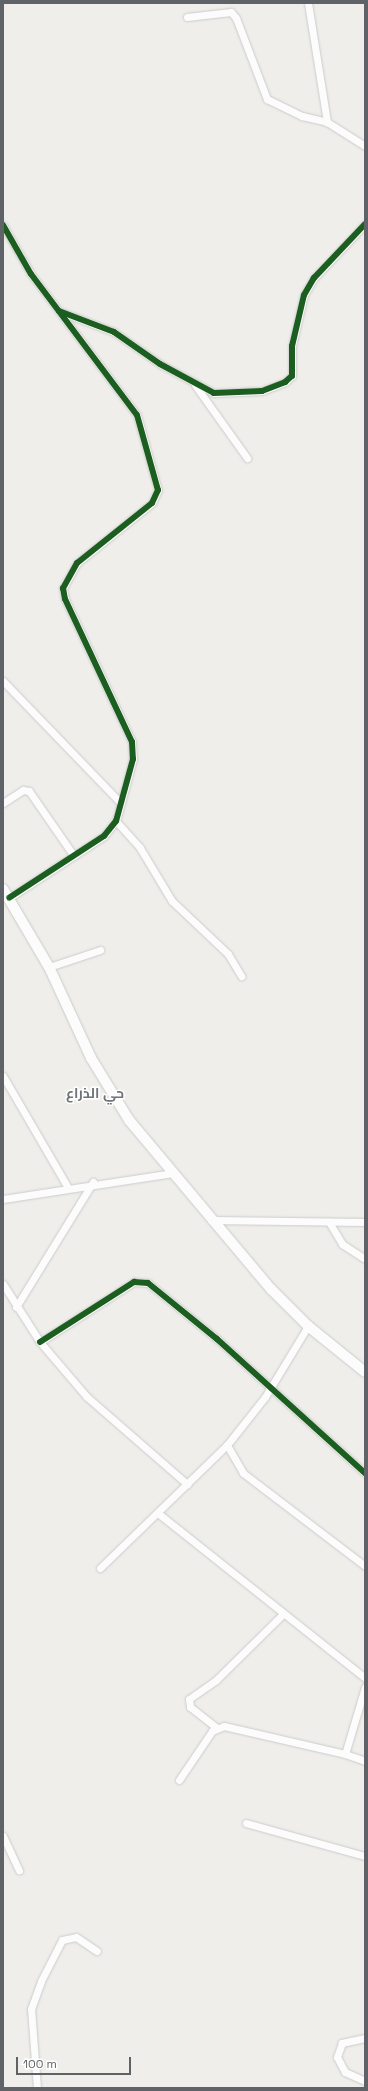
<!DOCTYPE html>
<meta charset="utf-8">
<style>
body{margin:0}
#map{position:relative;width:368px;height:2091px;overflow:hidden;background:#efeeea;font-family:"Space Grotesk",Cairo,sans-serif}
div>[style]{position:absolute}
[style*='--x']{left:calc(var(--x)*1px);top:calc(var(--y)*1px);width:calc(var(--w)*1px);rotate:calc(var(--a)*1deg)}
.roads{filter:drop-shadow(0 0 1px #cbcccc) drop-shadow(0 0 1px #cbcccc)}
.minor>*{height:7px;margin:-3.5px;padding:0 3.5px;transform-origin:3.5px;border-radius:3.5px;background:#fdfcfc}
.secondary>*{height:10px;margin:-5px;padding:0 5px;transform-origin:5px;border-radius:5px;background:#fdfcfc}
.cycleway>*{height:6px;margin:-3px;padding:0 3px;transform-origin:3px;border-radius:3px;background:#1b5e20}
span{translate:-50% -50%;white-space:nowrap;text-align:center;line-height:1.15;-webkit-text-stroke:3px #fff;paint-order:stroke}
.neighbourhood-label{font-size:14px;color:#70757a;font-weight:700}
.frame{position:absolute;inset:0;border:4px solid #5f6368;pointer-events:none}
.scale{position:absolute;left:16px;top:2057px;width:115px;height:18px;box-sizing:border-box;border:2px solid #5f6368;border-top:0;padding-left:5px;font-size:12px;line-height:14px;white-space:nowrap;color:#5f6368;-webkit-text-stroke:3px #fff;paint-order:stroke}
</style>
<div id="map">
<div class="roads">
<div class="minor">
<i style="--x:308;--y:3;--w:121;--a:80.9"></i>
<i style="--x:187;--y:17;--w:44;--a:-6.5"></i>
<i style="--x:231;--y:12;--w:8;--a:50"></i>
<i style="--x:236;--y:18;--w:87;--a:69.1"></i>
<i style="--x:267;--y:99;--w:39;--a:26"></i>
<i style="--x:302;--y:116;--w:26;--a:13"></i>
<i style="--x:327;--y:122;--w:45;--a:32.3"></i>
<i style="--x:3;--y:225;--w:56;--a:60.3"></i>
<i style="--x:31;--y:274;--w:176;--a:53.1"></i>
<i style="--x:137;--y:415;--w:78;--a:74.4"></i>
<i style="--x:158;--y:490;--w:14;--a:115"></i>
<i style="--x:152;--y:503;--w:96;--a:141.3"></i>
<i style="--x:77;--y:563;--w:29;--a:119"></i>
<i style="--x:63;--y:588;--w:11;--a:80"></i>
<i style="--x:65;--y:599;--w:158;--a:64.9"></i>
<i style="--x:132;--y:742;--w:17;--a:87"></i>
<i style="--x:133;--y:759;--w:64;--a:105.3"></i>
<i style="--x:116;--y:821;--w:19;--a:129"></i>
<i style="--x:104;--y:836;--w:113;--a:146.9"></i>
<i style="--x:59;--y:311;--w:59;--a:20.9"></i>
<i style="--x:114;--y:332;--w:56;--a:34.8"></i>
<i style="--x:160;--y:364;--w:61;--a:28.2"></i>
<i style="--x:214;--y:393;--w:48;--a:-2.4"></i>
<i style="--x:262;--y:391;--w:25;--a:-21"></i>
<i style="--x:285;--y:382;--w:9;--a:-41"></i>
<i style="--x:292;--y:376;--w:30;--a:-90"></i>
<i style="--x:292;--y:346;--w:52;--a:-76.8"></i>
<i style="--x:304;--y:295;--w:20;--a:-60"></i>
<i style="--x:314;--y:278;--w:74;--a:-46.6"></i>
<i style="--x:195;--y:385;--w:90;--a:54.5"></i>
<i style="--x:3;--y:681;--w:168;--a:46"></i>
<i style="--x:3;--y:803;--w:24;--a:-33"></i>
<i style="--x:23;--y:790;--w:6;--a:9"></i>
<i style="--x:29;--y:791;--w:79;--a:55.3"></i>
<i style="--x:116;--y:821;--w:36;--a:48"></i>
<i style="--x:140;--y:848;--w:62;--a:58.9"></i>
<i style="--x:172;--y:901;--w:77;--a:43.4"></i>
<i style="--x:228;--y:954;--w:26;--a:59"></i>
<i style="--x:49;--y:967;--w:54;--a:-18.4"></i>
<i style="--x:3;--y:1076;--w:127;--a:59.8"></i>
<i style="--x:3;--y:1199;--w:172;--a:-8.7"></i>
<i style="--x:211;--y:1220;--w:154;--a:0.7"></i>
<i style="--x:329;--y:1222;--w:26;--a:59"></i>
<i style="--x:342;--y:1244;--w:27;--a:33"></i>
<i style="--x:3;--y:1284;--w:69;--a:57.5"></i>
<i style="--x:40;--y:1342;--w:72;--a:49.5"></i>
<i style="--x:87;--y:1397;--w:133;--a:41"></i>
<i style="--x:16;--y:1307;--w:147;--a:-58.4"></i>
<i style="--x:40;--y:1342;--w:112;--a:-32.6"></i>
<i style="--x:134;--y:1282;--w:14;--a:4"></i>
<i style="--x:148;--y:1283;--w:89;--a:39.1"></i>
<i style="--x:217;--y:1339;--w:200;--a:42.2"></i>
<i style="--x:227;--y:1445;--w:32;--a:60"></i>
<i style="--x:243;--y:1473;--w:153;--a:37.3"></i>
<i style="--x:159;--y:1514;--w:263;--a:38.5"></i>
<i style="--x:100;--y:1568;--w:177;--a:-44.1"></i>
<i style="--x:227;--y:1445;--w:61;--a:-51.6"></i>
<i style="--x:265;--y:1397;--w:83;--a:-58.8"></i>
<i style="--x:365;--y:1687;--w:70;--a:106.6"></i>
<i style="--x:345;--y:1754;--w:21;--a:19"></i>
<i style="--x:217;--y:1728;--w:34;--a:-142"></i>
<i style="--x:190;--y:1707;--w:8;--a:-97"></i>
<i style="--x:189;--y:1699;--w:33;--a:-35"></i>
<i style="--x:216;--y:1680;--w:93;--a:-44.6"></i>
<i style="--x:179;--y:1780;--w:59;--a:-56"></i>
<i style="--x:212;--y:1731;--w:13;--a:-23"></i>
<i style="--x:224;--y:1726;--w:124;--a:13"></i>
<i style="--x:246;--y:1823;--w:123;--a:15.5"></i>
<i style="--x:3;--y:1836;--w:38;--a:65"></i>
<i style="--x:365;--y:2038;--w:24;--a:168"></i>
<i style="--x:342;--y:2043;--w:15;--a:110"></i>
<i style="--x:337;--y:2057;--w:17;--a:62"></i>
<i style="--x:345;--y:2072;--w:22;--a:24"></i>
<i style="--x:37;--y:2088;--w:79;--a:-94.3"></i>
<i style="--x:31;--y:2009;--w:30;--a:-70"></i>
<i style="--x:41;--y:1981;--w:46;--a:-62.9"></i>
<i style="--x:62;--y:1940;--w:14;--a:-12"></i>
<i style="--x:76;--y:1937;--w:25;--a:34"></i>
</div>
<div class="secondary">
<i style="--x:3;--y:889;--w:91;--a:59.5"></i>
<i style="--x:49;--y:967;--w:100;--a:65.2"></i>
<i style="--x:91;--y:1058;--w:73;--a:58.5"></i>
<i style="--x:129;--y:1120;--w:221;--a:50"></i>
<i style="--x:271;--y:1289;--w:52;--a:45"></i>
<i style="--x:308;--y:1326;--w:73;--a:38.9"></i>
</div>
</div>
<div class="cycleway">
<i style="--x:3;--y:225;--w:56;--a:60.3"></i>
<i style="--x:31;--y:274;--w:176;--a:53.1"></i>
<i style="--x:137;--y:415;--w:78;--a:74.4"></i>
<i style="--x:158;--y:490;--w:14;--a:115"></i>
<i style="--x:152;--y:503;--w:96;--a:141.3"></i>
<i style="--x:77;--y:563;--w:29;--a:119"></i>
<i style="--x:63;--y:588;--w:11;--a:80"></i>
<i style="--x:65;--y:599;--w:158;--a:64.9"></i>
<i style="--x:132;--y:742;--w:17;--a:87"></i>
<i style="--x:133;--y:759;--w:64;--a:105.3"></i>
<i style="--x:116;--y:821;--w:19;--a:129"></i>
<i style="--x:104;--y:836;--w:113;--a:146.9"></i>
<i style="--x:59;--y:311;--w:59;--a:20.9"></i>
<i style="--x:114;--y:332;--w:56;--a:34.8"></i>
<i style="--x:160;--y:364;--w:61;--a:28.2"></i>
<i style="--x:214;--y:393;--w:48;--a:-2.4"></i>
<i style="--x:262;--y:391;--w:25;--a:-21"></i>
<i style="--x:285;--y:382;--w:9;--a:-41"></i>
<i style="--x:292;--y:376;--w:30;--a:-90"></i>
<i style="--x:292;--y:346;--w:52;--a:-76.8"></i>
<i style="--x:304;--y:295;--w:20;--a:-60"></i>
<i style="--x:314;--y:278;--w:74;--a:-46.6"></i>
<i style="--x:40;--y:1342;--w:112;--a:-32.6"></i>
<i style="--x:134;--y:1282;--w:14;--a:4"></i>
<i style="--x:148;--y:1283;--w:89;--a:39.1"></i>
<i style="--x:217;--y:1339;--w:200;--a:42.2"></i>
</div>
<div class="neighbourhood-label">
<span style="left:95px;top:1093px">حي الذراع</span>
</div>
<div class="frame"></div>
<div class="scale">100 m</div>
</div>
